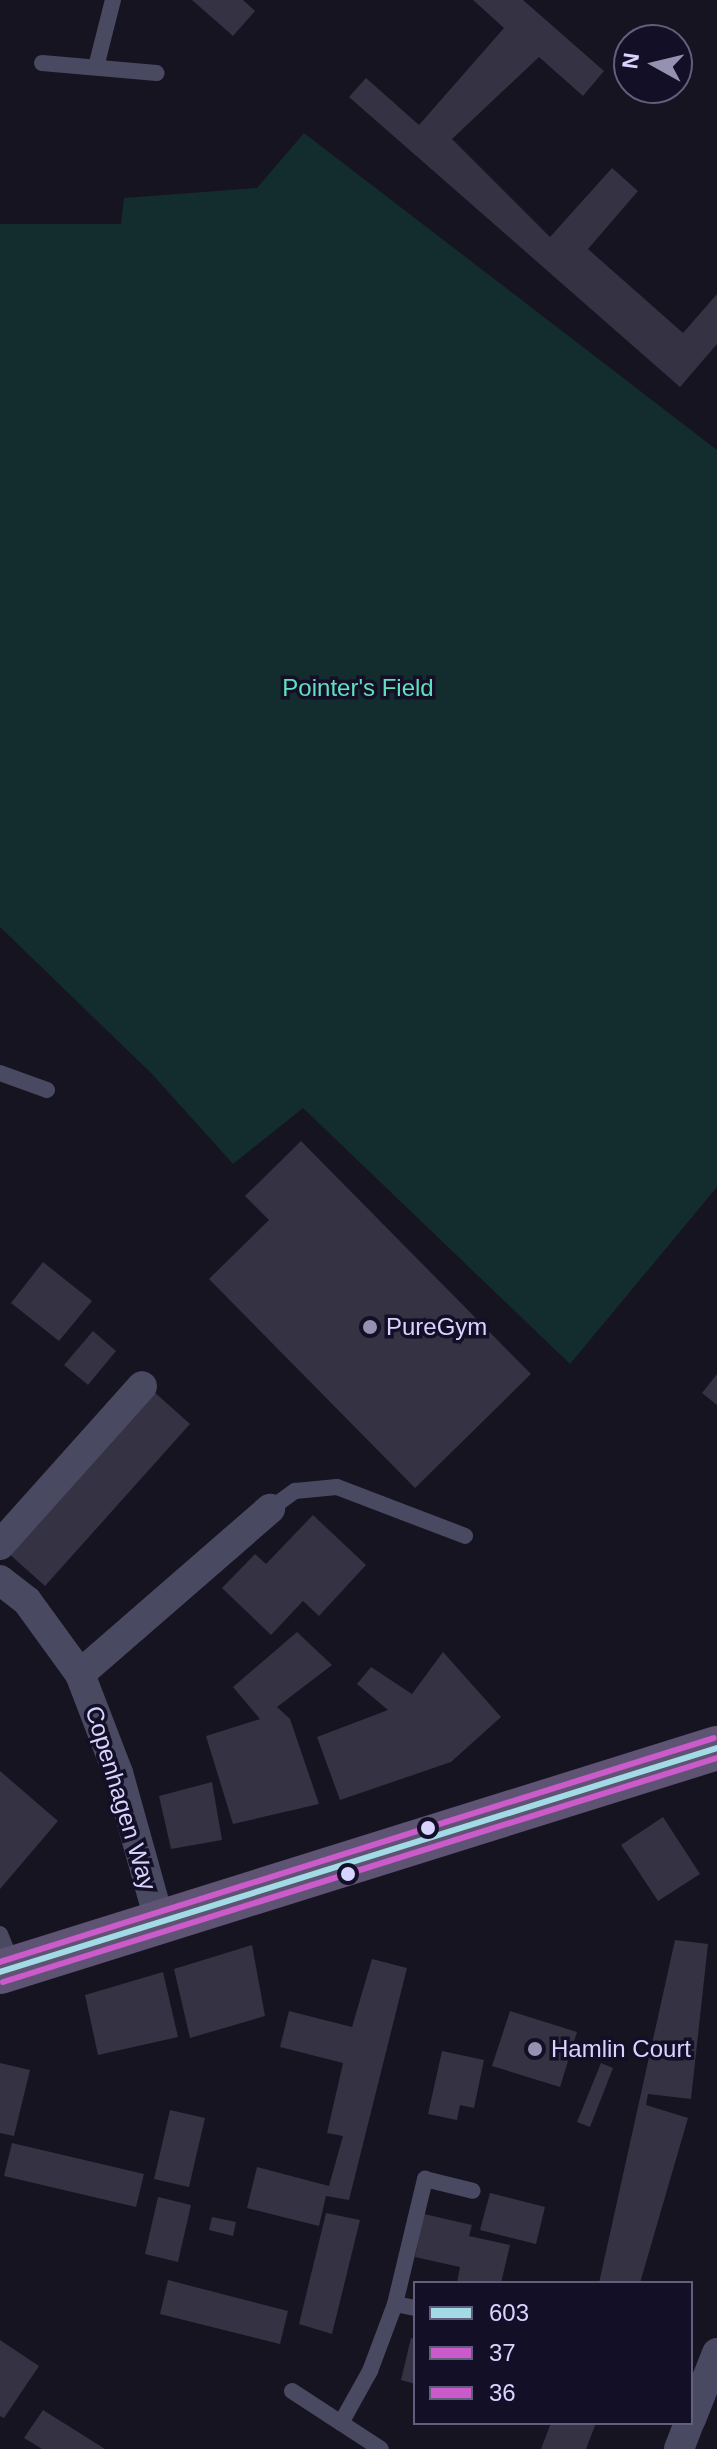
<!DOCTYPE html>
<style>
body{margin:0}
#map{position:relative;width:717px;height:2449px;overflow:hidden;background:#161421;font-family:Helvetica,sans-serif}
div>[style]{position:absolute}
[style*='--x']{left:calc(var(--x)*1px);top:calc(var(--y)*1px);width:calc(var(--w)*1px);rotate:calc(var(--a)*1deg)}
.green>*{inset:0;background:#132c2d}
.building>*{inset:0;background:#343243}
.lane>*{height:16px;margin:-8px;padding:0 8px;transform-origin:8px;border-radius:8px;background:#4a4962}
.street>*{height:30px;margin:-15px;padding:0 15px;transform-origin:15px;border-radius:15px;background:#4a4962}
.primary>*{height:44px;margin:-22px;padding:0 22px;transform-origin:22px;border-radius:22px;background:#5e5373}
.bus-1>*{height:6px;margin:-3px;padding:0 3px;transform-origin:3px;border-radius:3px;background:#a2dbe6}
.bus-2>*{height:6px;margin:-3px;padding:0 3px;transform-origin:3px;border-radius:3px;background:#cb5aca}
.bus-3>*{height:6px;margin:-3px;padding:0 3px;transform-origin:3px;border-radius:3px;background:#cb5aca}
.dots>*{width:22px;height:22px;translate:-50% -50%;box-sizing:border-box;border:4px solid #130f26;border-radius:50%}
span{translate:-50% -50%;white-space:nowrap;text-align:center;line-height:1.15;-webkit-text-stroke:7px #130f26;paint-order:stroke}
.park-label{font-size:24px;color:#5fe0c0}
.poi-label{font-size:24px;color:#d9d4ff}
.left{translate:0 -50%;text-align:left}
.street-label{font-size:24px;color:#d9d4ff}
.legend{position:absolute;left:413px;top:2281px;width:280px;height:144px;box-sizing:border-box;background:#130f26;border:2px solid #625e7d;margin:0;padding:10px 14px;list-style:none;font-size:24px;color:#d9d4ff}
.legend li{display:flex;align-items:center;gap:16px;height:40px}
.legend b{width:40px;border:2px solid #625e7d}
.north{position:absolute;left:613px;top:24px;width:80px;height:80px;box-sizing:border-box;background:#130f26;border:2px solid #625e7d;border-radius:50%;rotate:278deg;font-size:22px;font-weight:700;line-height:32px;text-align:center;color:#d9d4ff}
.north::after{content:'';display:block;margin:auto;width:28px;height:36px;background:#9591b1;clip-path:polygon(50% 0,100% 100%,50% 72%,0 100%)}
</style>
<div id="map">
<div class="green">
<i style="clip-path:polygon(304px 133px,717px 450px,717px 1187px,570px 1364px,303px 1108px,233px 1164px,152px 1074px,0 927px,0 224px,121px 224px,124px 198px,257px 188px)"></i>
</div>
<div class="building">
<i style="clip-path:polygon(192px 0,243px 0,255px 11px,233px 36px)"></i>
<i style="clip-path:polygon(473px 0,523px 0,604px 71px,583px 96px,539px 57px,452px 139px,550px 237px,612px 168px,638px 191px,588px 249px,683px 333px,717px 294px,717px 344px,680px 387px,349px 97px,366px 78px,419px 125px,504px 28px)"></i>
<i style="clip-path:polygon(301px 1141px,531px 1374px,415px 1488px,209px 1279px,269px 1220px,245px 1196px)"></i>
<i style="clip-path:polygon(43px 1262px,92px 1301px,59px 1341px,11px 1303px)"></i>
<i style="clip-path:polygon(93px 1331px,116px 1351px,88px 1385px,64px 1365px)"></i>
<i style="clip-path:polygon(717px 1374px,717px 1405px,702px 1393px)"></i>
<i style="clip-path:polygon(152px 1390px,190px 1424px,45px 1586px,7px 1552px)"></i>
<i style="clip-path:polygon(313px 1515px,366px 1565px,319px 1616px,303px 1601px,271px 1635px,222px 1588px,255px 1554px,266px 1564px)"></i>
<i style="clip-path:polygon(297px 1632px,332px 1665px,277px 1707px,290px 1719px,319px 1804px,233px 1824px,206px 1736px,260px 1719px,233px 1687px)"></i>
<i style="clip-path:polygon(443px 1652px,501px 1717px,451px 1762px,340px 1800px,317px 1737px,388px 1710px,357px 1684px,371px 1667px,412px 1694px)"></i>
<i style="clip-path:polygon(0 1771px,58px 1821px,0 1889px)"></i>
<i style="clip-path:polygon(212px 1782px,222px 1840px,171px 1849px,159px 1796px)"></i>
<i style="clip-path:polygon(663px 1817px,700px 1874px,658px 1901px,621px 1845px)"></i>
<i style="clip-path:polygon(675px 1940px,708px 1944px,691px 2099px,648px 2094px,646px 2105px,688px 2118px,640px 2283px,599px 2283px)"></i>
<i style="clip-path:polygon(252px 1945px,265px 2016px,190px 2038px,174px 1969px)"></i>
<i style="clip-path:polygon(372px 1959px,407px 1968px,349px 2200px,326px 2196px,319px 2226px,247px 2208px,257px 2167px,329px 2186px,343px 2136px,327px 2133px,343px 2063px,280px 2047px,289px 2011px,352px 2027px)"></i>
<i style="clip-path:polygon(163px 1972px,178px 2037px,98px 2055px,85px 1995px)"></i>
<i style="clip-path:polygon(510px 2011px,577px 2032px,560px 2087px,492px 2066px)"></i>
<i style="clip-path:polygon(442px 2051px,484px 2060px,474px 2108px,460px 2105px,457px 2120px,428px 2114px)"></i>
<i style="clip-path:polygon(0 2063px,30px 2070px,14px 2136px,0 2133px)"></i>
<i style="clip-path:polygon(601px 2063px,613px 2068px,590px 2127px,577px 2122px)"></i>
<i style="clip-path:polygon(170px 2110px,205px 2118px,189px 2187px,154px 2179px)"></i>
<i style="clip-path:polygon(12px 2143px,144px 2174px,136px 2207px,4px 2176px)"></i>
<i style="clip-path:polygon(490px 2193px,545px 2207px,536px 2244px,480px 2230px)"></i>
<i style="clip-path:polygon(158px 2197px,191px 2205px,178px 2262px,145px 2254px)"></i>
<i style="clip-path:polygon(326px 2213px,360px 2220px,332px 2334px,299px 2324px)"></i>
<i style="clip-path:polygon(424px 2214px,472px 2225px,469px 2236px,510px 2245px,501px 2283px,457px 2283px,460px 2267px,415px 2257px)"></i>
<i style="clip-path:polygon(212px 2217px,236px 2222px,233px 2236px,209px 2230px)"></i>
<i style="clip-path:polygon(168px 2280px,288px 2311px,280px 2344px,160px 2314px)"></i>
<i style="clip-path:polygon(411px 2338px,415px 2339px,415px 2384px,401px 2380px)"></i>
<i style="clip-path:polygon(0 2340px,39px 2366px,4px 2418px,0 2416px)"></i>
<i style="clip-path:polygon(43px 2410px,105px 2449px,42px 2449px,24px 2438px)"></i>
<i style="clip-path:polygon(551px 2423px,596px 2423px,586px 2449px,541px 2449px)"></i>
</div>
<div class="lane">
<i style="--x:42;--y:63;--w:115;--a:5"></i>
<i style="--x:96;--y:67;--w:69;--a:-75.8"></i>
<i style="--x:0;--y:1073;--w:50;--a:19.9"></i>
<i style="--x:270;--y:1509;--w:31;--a:-36"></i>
<i style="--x:295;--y:1491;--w:42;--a:-5.4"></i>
<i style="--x:337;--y:1487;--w:137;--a:20.9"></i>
<i style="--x:0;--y:1934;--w:35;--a:68"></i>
<i style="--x:395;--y:2304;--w:129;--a:-76.5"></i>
<i style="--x:425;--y:2179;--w:49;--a:14"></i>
<i style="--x:292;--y:2391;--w:106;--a:33.1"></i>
<i style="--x:341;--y:2423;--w:60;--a:-60.9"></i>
<i style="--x:370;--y:2371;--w:72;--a:-69.5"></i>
<i style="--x:395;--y:2304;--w:20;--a:11"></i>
</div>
<div class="street">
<i style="--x:0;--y:1545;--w:213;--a:-48.2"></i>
<i style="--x:0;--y:1580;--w:34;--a:38"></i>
<i style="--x:27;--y:1601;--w:90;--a:54"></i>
<i style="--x:160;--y:1923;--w:156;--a:-105.6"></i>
<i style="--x:118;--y:1773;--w:106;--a:-111"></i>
<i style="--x:80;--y:1674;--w:252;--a:-41"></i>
<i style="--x:691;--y:2419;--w:71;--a:-68.5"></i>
<i style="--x:679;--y:2449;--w:28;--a:-69"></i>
</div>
<div class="primary">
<i style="--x:0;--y:1972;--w:751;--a:-17.35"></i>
</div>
<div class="bus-1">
<i style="--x:0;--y:1972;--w:751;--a:-17.35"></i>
</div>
<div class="bus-2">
<i style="--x:3;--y:1982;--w:748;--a:-17.42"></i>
</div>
<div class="bus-3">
<i style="--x:0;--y:1962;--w:748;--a:-17.42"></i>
</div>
<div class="dots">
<i style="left:370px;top:1327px;background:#9591b1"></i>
<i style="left:428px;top:1828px;background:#d9d4ff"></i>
<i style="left:348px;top:1874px;background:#d9d4ff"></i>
<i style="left:535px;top:2049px;background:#9591b1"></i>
</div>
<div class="park-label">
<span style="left:358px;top:688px">Pointer's Field</span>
</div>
<div class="poi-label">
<span class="left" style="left:386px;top:1327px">PureGym</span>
<span class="left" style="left:551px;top:2049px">Hamlin Court</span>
</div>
<div class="street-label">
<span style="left:121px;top:1798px;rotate:73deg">Copenhagen Way</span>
</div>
<ul class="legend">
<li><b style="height:10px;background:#a2dbe6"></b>603</li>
<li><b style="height:10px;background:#cb5aca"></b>37</li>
<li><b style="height:10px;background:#cb5aca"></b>36</li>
</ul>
<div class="north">N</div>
</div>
